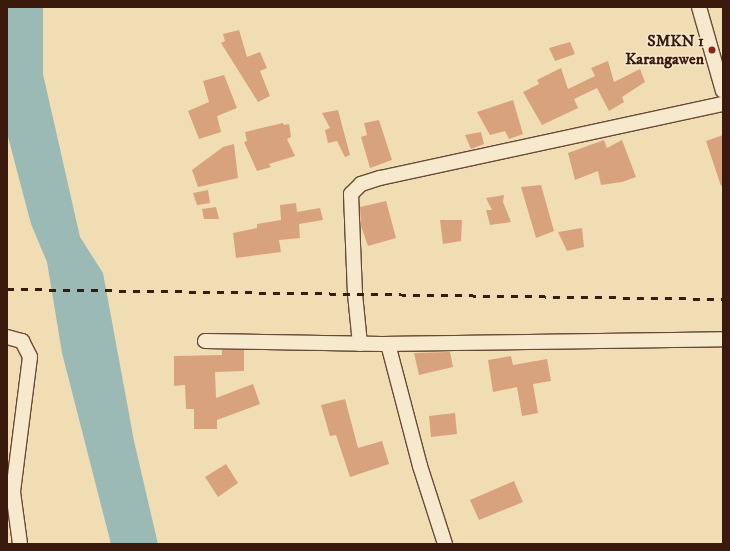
<!DOCTYPE html>
<style>
body{margin:0}
#map{position:relative;width:730px;height:551px;overflow:hidden;background:#f1ddb4;font-family:"IM FELL DW Pica",serif}
div>[style]{position:absolute}
.water>*{inset:0;background:#9cbab5}
.building>*{inset:0;background:#d8a27d}
.roads{filter:drop-shadow(1px 0 #684b36) drop-shadow(-1px 0 #684b36) drop-shadow(0 1px #684b36) drop-shadow(0 -1px #684b36)}
.minor>*{height:14px;margin:-7px;padding:0 7px;transform-origin:7px;border-radius:7px;background:#f6e9ce}
.rail>*{height:3px;margin-top:-1.5px;transform-origin:0;background:repeating-linear-gradient(90deg,#3a1a0c 0 7px,transparent 0 14px)}
.dots>*{width:11px;height:11px;translate:-50% -50%;box-sizing:border-box;border:2px solid #f6e9ce;border-radius:50%}
span{translate:-50% -50%;white-space:nowrap;text-align:center;line-height:1.15;-webkit-text-stroke:3px #f6e9ce;paint-order:stroke}
.poi-label{font-size:16px;color:#3a1a0c;font-weight:700}
.right{translate:-100% -50%;text-align:right}
.frame{position:absolute;inset:0;border:8px solid #3a1a0c;pointer-events:none}
</style>
<div id="map">
<div class="water">
<div style="clip-path:polygon(7px 7px,43px 7px,43px 74px,80px 237px,103px 273px,134px 441px,158px 544px,111px 544px,62px 353px,47px 262px,31px 224px,7px 133px)"></div>
</div>
<div class="building">
<div style="clip-path:polygon(239px 30px,247px 57px,260px 52px,267px 68px,260px 71px,270px 96px,258px 102px,221px 43px,225px 41px,223px 34px)"></div>
<div style="clip-path:polygon(570px 42px,575px 54px,555px 61px,549px 48px)"></div>
<div style="clip-path:polygon(608px 61px,614px 82px,640px 69px,645px 82px,622px 97px,624px 102px,609px 111px,597px 88px,574px 99px,578px 108px,542px 125px,523px 92px,539px 84px,537px 80px,561px 68px,568px 89px,595px 76px,591px 68px)"></div>
<div style="clip-path:polygon(224px 75px,237px 108px,217px 116px,221px 132px,199px 139px,188px 111px,209px 102px,203px 81px)"></div>
<div style="clip-path:polygon(513px 100px,523px 134px,509px 139px,505px 131px,490px 135px,477px 112px)"></div>
<div style="clip-path:polygon(338px 110px,350px 155px,345px 157px,337px 141px,328px 143px,325px 130px,330px 128px,322px 113px)"></div>
<div style="clip-path:polygon(379px 120px,392px 160px,370px 168px,361px 137px,367px 135px,364px 123px)"></div>
<div style="clip-path:polygon(283px 123px,284px 125px,289px 124px,291px 137px,287px 139px,295px 156px,269px 164px,271px 167px,257px 171px,244px 142px,247px 141px,245px 132px)"></div>
<div style="clip-path:polygon(481px 132px,484px 144px,471px 149px,465px 135px)"></div>
<div style="clip-path:polygon(723px 135px,723px 185px,721px 186px,706px 141px)"></div>
<div style="clip-path:polygon(604px 140px,607px 148px,622px 140px,636px 177px,622px 182px,601px 185px,598px 171px,575px 180px,568px 153px)"></div>
<div style="clip-path:polygon(234px 144px,238px 178px,198px 187px,192px 170px,223px 147px)"></div>
<div style="clip-path:polygon(541px 185px,554px 231px,536px 238px,521px 187px)"></div>
<div style="clip-path:polygon(208px 190px,210px 203px,197px 205px,193px 193px)"></div>
<div style="clip-path:polygon(504px 195px,503px 202px,511px 222px,490px 225px,486px 210px,492px 210px,486px 198px)"></div>
<div style="clip-path:polygon(386px 201px,396px 238px,368px 246px,361px 226px,360px 207px)"></div>
<div style="clip-path:polygon(296px 203px,297px 212px,320px 208px,323px 220px,299px 224px,300px 238px,279px 240px,281px 252px,236px 258px,233px 233px,257px 228px,257px 224px,281px 220px,280px 205px)"></div>
<div style="clip-path:polygon(216px 207px,219px 219px,204px 219px,202px 209px)"></div>
<div style="clip-path:polygon(440px 220px,462px 220px,461px 241px,443px 244px)"></div>
<div style="clip-path:polygon(582px 228px,584px 247px,567px 251px,558px 232px)"></div>
<div style="clip-path:polygon(222px 350px,244px 350px,244px 371px,215px 372px,216px 398px,253px 384px,260px 404px,217px 420px,217px 429px,194px 429px,194px 409px,186px 409px,185px 385px,174px 386px,174px 356px,222px 355px)"></div>
<div style="clip-path:polygon(450px 352px,453px 367px,419px 375px,414px 353px)"></div>
<div style="clip-path:polygon(511px 356px,513px 365px,547px 359px,551px 381px,533px 384px,538px 413px,522px 416px,517px 387px,493px 392px,488px 360px)"></div>
<div style="clip-path:polygon(345px 399px,358px 448px,382px 441px,389px 464px,350px 477px,336px 435px,330px 436px,321px 405px)"></div>
<div style="clip-path:polygon(455px 413px,457px 434px,431px 437px,429px 416px)"></div>
<div style="clip-path:polygon(226px 464px,238px 483px,218px 497px,205px 477px)"></div>
<div style="clip-path:polygon(514px 481px,523px 502px,479px 520px,470px 500px)"></div>
</div>
<div class="roads">
<div class="minor">
<div style="left:699px;top:7px;width:87px;rotate:74.1deg"></div>
<div style="left:7px;top:337px;width:16px;rotate:15deg"></div>
<div style="left:22px;top:341px;width:18px;rotate:63deg"></div>
<div style="left:30px;top:357px;width:136px;rotate:97.2deg"></div>
<div style="left:13px;top:492px;width:52px;rotate:82.3deg"></div>
<div style="left:205px;top:341px;width:177px;rotate:1deg"></div>
<div style="left:382px;top:344px;width:341px;rotate:-0.8deg"></div>
<div style="left:360px;top:344px;width:50px;rotate:-95.7deg"></div>
<div style="left:355px;top:294px;width:100px;rotate:-92.3deg"></div>
<div style="left:351px;top:194px;width:14px;rotate:-45deg"></div>
<div style="left:361px;top:184px;width:20px;rotate:-18deg"></div>
<div style="left:380px;top:178px;width:351px;rotate:-12.2deg"></div>
<div style="left:388px;top:344px;width:126px;rotate:75.3deg"></div>
<div style="left:420px;top:466px;width:82px;rotate:72.2deg"></div>
</div>
</div>
<div class="rail">
<div style="left:7px;top:289px;width:716px;rotate:0.8deg"></div>
</div>
<div class="dots">
<div style="left:712px;top:50px;background:#8f2418"></div>
</div>
<div class="poi-label">
<span class="right" style="left:704px;top:50px">SMKN 1<br>Karangawen</span>
</div>
<div class="frame"></div>
</div>
